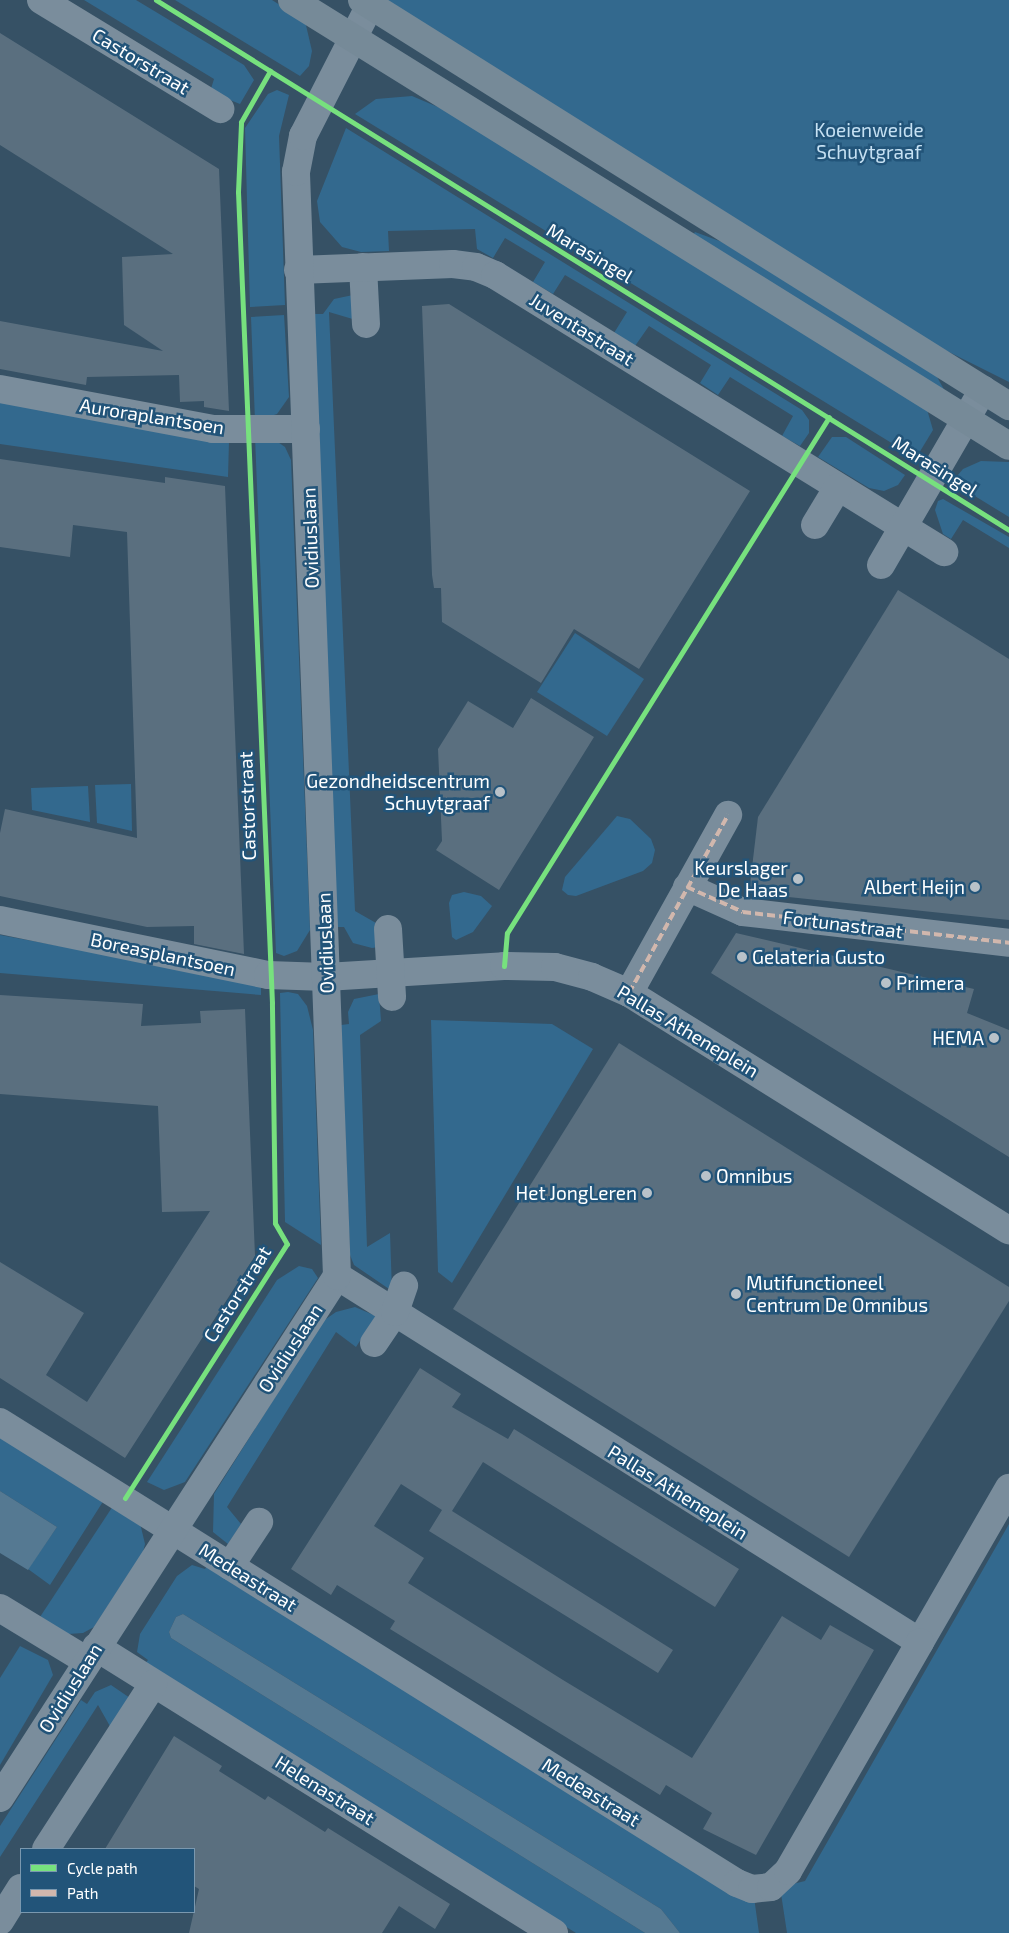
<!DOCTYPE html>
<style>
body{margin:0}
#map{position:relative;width:1009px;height:1933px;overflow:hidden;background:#365165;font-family:"Exo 2",sans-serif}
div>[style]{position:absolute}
.green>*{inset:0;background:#33698e}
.water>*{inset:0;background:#557992}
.building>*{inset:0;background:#5a6f7f}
.street>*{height:28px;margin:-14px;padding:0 14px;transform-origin:14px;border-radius:14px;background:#7a8d9c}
.secondary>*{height:28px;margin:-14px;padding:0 14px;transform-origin:14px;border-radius:14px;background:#768a98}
.quiet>*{height:4px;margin-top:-2px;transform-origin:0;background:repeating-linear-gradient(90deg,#d1b7ad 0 8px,transparent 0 12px)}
.cycleway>*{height:5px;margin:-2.5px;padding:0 2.5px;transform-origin:2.5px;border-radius:2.5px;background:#77e17e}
.dots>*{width:14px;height:14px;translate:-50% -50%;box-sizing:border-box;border:2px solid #225479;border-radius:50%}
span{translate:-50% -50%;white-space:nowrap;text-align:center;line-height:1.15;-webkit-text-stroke:5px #225479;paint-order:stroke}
.street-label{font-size:19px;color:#fff}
.park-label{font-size:19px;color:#c6e1f3}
.poi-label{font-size:19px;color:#fff}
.right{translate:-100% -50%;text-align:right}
.left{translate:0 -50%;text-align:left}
.legend{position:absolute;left:20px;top:1848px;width:175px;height:65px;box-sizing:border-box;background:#225479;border:1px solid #7a98af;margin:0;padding:6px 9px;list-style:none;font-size:15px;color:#fff}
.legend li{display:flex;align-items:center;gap:10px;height:25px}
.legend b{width:25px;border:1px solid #7a98af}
</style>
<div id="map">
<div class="green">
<div style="clip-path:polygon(84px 0,136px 0,244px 65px,254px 80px,240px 104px,210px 92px,214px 79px)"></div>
<div style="clip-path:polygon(175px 0,272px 0,305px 21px,312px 51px,309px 66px,300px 76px)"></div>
<div style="clip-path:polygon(376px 0,1009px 0,1009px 382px,925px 340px)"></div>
<div style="clip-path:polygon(277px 90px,289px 95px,279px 136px,285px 305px,250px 307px,245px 128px,268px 94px)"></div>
<div style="clip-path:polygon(412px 96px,459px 116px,926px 406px,933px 430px,916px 458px,355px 114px,376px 99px)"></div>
<div style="clip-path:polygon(346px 128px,802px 410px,809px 420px,809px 433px,800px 446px,782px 436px,793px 416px,730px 377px,718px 395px,700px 383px,711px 365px,649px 326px,635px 346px,614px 333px,627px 312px,565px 275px,553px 294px,533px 282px,545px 262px,505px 238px,493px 258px,477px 249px,475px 229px,388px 231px,389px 251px,361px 252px,342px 247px,320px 222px,317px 201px)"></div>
<div style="clip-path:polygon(695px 232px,744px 250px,930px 364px,947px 395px,692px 237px)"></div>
<div style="clip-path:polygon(353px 295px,356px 320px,329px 312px,355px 911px,376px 923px,378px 947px,372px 948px,353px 943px,344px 927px,337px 927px,313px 314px,323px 314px,334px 299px)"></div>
<div style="clip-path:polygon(284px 315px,289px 397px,277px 414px,255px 421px,251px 317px)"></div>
<div style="clip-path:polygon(0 399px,229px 441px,228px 477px,0 444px)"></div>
<div style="clip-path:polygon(255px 437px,272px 438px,285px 447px,291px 460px,310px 930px,297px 951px,284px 956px,276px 953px)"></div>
<div style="clip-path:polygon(832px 437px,846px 437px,905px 475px,898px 485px,884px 491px,869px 488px,818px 457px)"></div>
<div style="clip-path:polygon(981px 461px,1009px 462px,1009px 517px,952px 482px,963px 469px)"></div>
<div style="clip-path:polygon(943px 499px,1009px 537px,1009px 548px,963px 520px,951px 539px,943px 534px,935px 510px,938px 501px)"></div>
<div style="clip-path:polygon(575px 633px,644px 679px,607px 736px,537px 692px)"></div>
<div style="clip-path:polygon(131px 784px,132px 831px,97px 823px,95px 785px)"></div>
<div style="clip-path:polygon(88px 786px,90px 822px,32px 810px,31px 788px)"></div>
<div style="clip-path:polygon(617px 816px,630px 819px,651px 839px,655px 850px,652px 863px,643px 871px,576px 896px,568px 895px,562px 890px,565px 877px)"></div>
<div style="clip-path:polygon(464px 892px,481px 896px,492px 906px,473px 932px,456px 940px,452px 937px,449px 903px,452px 895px)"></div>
<div style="clip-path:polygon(0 935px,261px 983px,261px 995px,0 973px)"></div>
<div style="clip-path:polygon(288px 992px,298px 994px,307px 1006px,313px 1030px,321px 1245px,285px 1222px,280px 993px)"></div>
<div style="clip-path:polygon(379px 994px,381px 1021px,360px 1035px,367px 1247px,390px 1233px,392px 1291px,354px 1265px,350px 1255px,341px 1025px,349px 1024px,348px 1012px,354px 999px)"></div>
<div style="clip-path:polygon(431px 1020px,552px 1024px,593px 1049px,452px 1283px,438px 1272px)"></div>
<div style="clip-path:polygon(299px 1266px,312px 1269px,318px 1278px,185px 1482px,164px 1490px,147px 1482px,277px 1280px)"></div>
<div style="clip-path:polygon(355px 1307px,376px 1316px,356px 1347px,336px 1332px,227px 1507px,241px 1524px,228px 1544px,213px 1532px,214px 1494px,323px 1321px,336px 1312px)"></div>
<div style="clip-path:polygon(0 1435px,104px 1500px,50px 1585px,28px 1569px,57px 1527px,0 1491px)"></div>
<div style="clip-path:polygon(113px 1506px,140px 1523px,145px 1544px,143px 1552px,94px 1627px,83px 1633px,68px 1634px,40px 1617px)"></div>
<div style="clip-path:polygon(1009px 1524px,1009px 1933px,787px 1933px,780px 1887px,805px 1881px)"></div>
<div style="clip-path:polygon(209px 1563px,754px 1897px,759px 1933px,680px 1933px,661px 1909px,183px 1614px,176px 1617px,169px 1632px,171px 1638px,645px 1933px,576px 1933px,143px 1666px,148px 1660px,137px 1652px,140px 1634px,177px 1576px,192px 1565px,205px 1569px)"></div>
<div style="clip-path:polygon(20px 1646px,48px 1660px,53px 1675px,0 1765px,0 1678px)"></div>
<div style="clip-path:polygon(111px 1685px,130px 1698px,111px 1728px,98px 1705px,0 1857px,0 1826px,81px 1700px,87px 1704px,95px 1692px)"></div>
</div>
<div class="water">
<div style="clip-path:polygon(0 1491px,57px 1527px,28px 1570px,0 1553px)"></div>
<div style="clip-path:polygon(183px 1614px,661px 1909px,680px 1933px,645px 1933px,171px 1638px,169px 1632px,176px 1617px)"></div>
</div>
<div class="building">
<div style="clip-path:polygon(0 33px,219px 169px,229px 411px,204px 407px,204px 401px,180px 402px,179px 375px,87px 377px,86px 385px,0 369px,0 321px,163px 351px,124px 325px,122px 257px,173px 254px,0 145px)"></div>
<div style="clip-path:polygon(449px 304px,750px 491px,639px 669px,574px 629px,541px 683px,442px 622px,441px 588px,434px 588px,432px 575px,422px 306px)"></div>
<div style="clip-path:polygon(0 459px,165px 483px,165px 477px,225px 486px,244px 954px,194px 944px,194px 926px,147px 927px,0 896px,0 833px,5px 809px,137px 838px,127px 532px,73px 525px,70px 557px,0 547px)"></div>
<div style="clip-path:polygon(898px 590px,1009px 659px,1009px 920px,749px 893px,758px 817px)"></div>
<div style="clip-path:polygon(531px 698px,594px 737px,499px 890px,436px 850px,442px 841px,438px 749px,468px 701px,513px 728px)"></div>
<div style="clip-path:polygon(736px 933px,974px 989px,967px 1013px,1009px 1030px,1009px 1157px,711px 973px)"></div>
<div style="clip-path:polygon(0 995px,143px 1004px,141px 1026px,201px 1023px,200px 1011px,245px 1009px,255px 1256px,125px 1458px,0 1378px,0 1262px,84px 1313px,46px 1375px,87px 1402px,210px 1211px,162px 1212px,158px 1106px,0 1094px)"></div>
<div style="clip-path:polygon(619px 1043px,1009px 1287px,1009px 1301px,849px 1557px,453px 1309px)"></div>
<div style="clip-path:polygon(420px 1368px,461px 1394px,452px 1407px,508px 1439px,514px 1429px,739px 1569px,715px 1607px,483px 1462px,452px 1511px,673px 1650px,658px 1673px,429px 1531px,442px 1510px,401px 1484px,374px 1526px,424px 1558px,408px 1583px,563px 1680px,692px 1758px,782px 1616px,821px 1640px,830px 1625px,874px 1650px,756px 1855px,703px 1829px,712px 1813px,666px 1785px,660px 1795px,390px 1629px,395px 1621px,337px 1585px,331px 1595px,291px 1569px)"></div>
<div style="clip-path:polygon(174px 1736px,222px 1766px,219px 1771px,265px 1800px,268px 1796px,325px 1832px,328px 1828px,450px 1904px,435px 1929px,399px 1906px,382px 1933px,189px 1933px,199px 1889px,194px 1886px,194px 1849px,105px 1849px)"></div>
</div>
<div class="street">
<div style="left:41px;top:0;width:210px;rotate:31.3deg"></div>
<div style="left:363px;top:267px;width:57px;rotate:87deg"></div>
<div style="left:298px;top:270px;width:155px;rotate:-2.2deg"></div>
<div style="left:453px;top:264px;width:23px;rotate:7deg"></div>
<div style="left:476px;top:267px;width:21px;rotate:23deg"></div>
<div style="left:495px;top:275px;width:528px;rotate:31.67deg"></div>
<div style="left:0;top:389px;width:217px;rotate:10.6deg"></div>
<div style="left:213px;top:429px;width:93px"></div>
<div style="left:815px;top:525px;width:44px;rotate:-58.8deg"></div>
<div style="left:881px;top:565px;width:203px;rotate:-59.8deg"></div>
<div style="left:687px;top:887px;width:61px;rotate:24.1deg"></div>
<div style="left:743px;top:912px;width:268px;rotate:6.6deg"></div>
<div style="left:0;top:920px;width:274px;rotate:11.6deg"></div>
<div style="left:268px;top:975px;width:58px;rotate:2deg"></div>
<div style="left:326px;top:977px;width:178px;rotate:-3.5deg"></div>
<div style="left:504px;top:966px;width:51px;rotate:1.1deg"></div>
<div style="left:555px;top:967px;width:38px;rotate:15deg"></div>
<div style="left:592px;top:977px;width:40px;rotate:23.4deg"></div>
<div style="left:629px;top:993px;width:448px;rotate:32deg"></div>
<div style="left:388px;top:929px;width:68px;rotate:86.6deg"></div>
<div style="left:629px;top:993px;width:204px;rotate:-60.9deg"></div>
<div style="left:337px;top:1276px;width:688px;rotate:32.12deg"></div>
<div style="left:920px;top:1642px;width:178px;rotate:-60deg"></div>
<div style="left:374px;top:1343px;width:37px;rotate:-56deg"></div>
<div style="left:395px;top:1312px;width:28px;rotate:-71deg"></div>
<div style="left:0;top:1422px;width:869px;rotate:32.03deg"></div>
<div style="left:737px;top:1883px;width:16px;rotate:22deg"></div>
<div style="left:752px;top:1889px;width:19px;rotate:-6deg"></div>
<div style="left:771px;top:1887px;width:23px;rotate:-43deg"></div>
<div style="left:788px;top:1871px;width:264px;rotate:-60deg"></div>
<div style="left:230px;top:1566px;width:53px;rotate:-56.6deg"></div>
<div style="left:0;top:1608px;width:102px;rotate:31.3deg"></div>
<div style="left:96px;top:1647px;width:540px;rotate:31.98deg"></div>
<div style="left:0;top:1798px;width:621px;rotate:-57.15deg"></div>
<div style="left:337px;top:1276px;width:1105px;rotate:-92.13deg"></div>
<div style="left:296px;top:172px;width:37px;rotate:-79deg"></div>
<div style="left:303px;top:136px;width:147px;rotate:-62.9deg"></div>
<div style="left:46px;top:1849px;width:197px;rotate:-57deg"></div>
<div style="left:0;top:1921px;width:39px;rotate:-58deg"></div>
</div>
<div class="secondary">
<div style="left:292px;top:0;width:844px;rotate:31.88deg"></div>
<div style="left:362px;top:0;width:764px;rotate:32.11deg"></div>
</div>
<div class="quiet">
<div style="left:687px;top:887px;width:61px;rotate:24.1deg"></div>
<div style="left:743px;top:912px;width:268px;rotate:6.6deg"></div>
<div style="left:629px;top:993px;width:204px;rotate:-60.9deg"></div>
</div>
<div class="cycleway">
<div style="left:156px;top:0;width:1004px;rotate:31.85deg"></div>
<div style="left:504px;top:966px;width:33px;rotate:-85deg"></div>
<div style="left:507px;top:933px;width:608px;rotate:-58.03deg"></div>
<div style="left:125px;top:1498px;width:301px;rotate:-57.5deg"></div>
<div style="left:287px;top:1244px;width:24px;rotate:-120deg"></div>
<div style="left:275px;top:1223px;width:220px;rotate:-90.8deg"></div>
<div style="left:272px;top:1003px;width:812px;rotate:-92.4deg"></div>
<div style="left:238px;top:192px;width:70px;rotate:-87.5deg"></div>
<div style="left:241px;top:122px;width:59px;rotate:-60.4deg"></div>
</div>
<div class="dots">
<div style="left:500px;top:792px;background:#b9c2c9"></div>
<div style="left:798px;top:879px;background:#b9c2c9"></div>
<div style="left:975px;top:887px;background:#b9c2c9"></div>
<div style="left:742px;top:957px;background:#b9c2c9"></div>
<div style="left:886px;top:983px;background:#b9c2c9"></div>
<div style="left:994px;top:1038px;background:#b9c2c9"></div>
<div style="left:706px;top:1176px;background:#b9c2c9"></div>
<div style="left:647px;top:1193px;background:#b9c2c9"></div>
<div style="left:736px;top:1294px;background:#b9c2c9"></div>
</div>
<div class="street-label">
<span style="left:141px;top:61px;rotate:31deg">Castorstraat</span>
<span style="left:590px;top:253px;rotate:31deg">Marasingel</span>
<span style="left:582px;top:329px;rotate:32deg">Juventastraat</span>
<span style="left:152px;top:416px;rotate:9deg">Auroraplantsoen</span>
<span style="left:935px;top:466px;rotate:32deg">Marasingel</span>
<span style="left:310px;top:538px;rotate:-92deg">Ovidiuslaan</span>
<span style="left:247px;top:806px;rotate:-92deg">Castorstraat</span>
<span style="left:843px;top:924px;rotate:7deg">Fortunastraat</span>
<span style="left:325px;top:943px;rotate:-92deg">Ovidiuslaan</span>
<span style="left:163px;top:954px;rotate:12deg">Boreasplantsoen</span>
<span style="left:688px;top:1031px;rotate:31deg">Pallas Atheneplein</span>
<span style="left:237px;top:1294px;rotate:-58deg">Castorstraat</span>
<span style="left:290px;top:1348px;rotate:-57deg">Ovidiuslaan</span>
<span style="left:678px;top:1492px;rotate:32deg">Pallas Atheneplein</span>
<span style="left:248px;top:1577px;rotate:32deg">Medeastraat</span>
<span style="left:70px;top:1688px;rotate:-58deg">Ovidiuslaan</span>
<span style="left:325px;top:1790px;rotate:32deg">Helenastraat</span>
<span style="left:591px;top:1792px;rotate:32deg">Medeastraat</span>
</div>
<div class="park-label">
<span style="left:869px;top:141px">Koeienweide<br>Schuytgraaf</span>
</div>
<div class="poi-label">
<span class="right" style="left:490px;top:792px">Gezondheidscentrum<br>Schuytgraaf</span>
<span class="right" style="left:788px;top:879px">Keurslager<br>De Haas</span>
<span class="right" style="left:965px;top:887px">Albert Heijn</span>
<span class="left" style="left:752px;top:957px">Gelateria Gusto</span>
<span class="left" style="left:896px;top:983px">Primera</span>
<span class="right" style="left:984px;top:1038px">HEMA</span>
<span class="left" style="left:716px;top:1176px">Omnibus</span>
<span class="right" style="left:637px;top:1193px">Het JongLeren</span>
<span class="left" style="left:746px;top:1294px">Mutifunctioneel<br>Centrum De Omnibus</span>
</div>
<ul class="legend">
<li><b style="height:6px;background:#77e17e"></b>Cycle path</li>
<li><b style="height:6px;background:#d1b7ad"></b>Path</li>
</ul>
</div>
